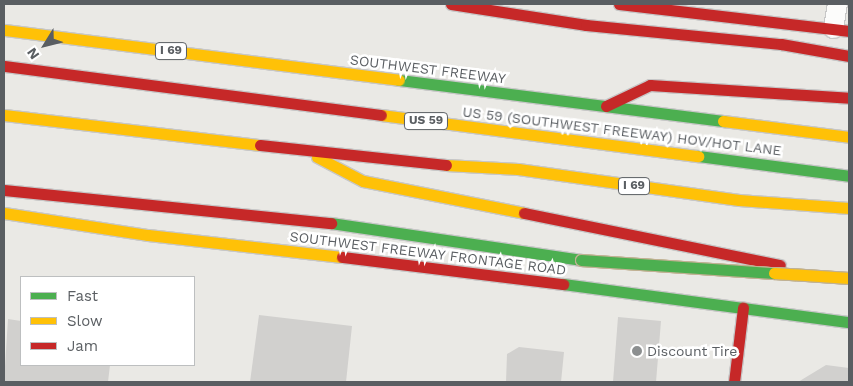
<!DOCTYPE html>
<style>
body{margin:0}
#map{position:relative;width:853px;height:386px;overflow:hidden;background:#eae9e5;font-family:"Work Sans",sans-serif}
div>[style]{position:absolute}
.building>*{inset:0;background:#d1d0ce}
.roads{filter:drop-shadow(1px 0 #c7c7c7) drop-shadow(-1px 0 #c7c7c7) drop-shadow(0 1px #c7c7c7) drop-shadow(0 -1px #c7c7c7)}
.street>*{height:19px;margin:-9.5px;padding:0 9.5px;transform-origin:9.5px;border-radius:9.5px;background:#fcfcfb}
.fast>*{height:11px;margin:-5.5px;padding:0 5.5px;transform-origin:5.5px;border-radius:5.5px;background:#4caf50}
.slow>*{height:11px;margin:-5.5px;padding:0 5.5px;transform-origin:5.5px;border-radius:5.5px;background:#ffc107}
.jam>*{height:11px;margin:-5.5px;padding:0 5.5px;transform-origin:5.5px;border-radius:5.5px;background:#c62828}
.bridges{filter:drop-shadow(1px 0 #c0b193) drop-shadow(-1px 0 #c0b193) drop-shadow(0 1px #c0b193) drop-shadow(0 -1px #c0b193)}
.fast-bridge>*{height:11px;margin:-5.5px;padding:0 5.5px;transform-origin:5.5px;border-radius:5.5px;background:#4caf50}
.slow-bridge>*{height:11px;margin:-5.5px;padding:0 5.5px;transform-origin:5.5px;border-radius:5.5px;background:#ffc107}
.dots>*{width:14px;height:14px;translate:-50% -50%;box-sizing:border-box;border:2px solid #fff;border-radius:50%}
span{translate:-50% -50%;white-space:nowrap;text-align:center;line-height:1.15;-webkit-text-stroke:5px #fff;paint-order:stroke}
.shield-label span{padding:1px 4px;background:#fff;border:1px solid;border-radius:4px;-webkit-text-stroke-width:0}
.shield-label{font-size:12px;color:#5a5e62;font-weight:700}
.street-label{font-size:14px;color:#5a5e62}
.poi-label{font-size:14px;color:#5a5e62}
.left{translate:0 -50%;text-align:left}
.frame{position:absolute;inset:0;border:5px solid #5a5e62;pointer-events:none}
.legend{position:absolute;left:20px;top:276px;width:175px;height:90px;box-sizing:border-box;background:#fff;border:1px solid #bdbfc0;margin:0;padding:6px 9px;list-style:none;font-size:15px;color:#5a5e62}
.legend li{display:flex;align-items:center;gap:10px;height:25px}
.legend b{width:25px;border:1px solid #bdbfc0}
.north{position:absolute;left:20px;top:20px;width:50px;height:50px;-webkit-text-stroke:4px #fff;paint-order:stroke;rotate:234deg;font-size:14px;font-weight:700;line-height:20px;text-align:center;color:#5a5e62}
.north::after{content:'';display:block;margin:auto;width:18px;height:22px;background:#5a5e62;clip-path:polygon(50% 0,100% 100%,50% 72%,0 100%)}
</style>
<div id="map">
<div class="building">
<div style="clip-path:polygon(259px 315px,352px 326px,346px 382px,250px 382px)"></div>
<div style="clip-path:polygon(618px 317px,661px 321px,656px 382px,613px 382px)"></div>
<div style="clip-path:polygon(8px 319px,21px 321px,21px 365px,110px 365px,108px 382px,4px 382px)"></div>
<div style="clip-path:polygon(519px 347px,564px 352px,561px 382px,506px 382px,507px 354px)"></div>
<div style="clip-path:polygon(826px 365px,849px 368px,849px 382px,798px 382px)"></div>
</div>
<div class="roads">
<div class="street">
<div style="left:833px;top:28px;width:24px;rotate:-81deg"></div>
</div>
<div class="fast">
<div style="left:399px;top:80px;width:327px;rotate:7.2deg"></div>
<div style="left:698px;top:156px;width:152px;rotate:7.5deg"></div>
<div style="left:331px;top:223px;width:253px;rotate:8.4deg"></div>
<div style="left:563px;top:284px;width:289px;rotate:7.6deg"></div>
</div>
<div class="slow">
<div style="left:4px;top:30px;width:398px;rotate:7.2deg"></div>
<div style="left:4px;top:115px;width:258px;rotate:6.7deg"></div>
<div style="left:381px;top:115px;width:320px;rotate:7.4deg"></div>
<div style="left:723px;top:121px;width:127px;rotate:7.2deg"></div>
<div style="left:317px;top:157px;width:52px;rotate:27.6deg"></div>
<div style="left:363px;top:181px;width:164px;rotate:11.2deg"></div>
<div style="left:446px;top:165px;width:72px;rotate:3.2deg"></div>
<div style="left:518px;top:169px;width:223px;rotate:8deg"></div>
<div style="left:739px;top:200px;width:110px;rotate:4.2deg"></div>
<div style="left:4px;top:213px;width:146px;rotate:8.7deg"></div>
<div style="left:148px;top:235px;width:195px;rotate:6.5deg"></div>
</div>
<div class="jam">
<div style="left:451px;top:4px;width:137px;rotate:8.8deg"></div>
<div style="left:586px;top:25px;width:196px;rotate:5.6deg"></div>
<div style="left:781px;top:44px;width:69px;rotate:10deg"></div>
<div style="left:619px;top:4px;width:232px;rotate:6.7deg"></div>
<div style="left:4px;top:66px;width:380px;rotate:7.4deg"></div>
<div style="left:606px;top:106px;width:49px;rotate:-25.5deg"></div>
<div style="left:650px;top:85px;width:199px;rotate:3.7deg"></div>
<div style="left:260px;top:145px;width:187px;rotate:6.1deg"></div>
<div style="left:4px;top:190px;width:329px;rotate:5.8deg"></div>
<div style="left:524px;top:213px;width:261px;rotate:11.5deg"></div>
<div style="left:342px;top:257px;width:223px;rotate:7deg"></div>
<div style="left:734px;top:382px;width:75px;rotate:-83.1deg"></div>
</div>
</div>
<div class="bridges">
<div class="fast-bridge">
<div style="left:581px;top:260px;width:193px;rotate:3.9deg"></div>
</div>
<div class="slow-bridge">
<div style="left:774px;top:273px;width:75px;rotate:3.8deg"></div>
</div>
</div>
<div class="dots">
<div style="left:637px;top:351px;background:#8c8f90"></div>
</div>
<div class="shield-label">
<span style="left:171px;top:51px">I 69</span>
<span style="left:426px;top:121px">US 59</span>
<span style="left:634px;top:186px">I 69</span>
</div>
<div class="street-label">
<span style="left:428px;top:69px;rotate:7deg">SOUTHWEST FREEWAY</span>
<span style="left:622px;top:131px;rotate:7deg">US 59 (SOUTHWEST FREEWAY) HOV/HOT LANE</span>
<span style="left:428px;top:253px;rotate:7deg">SOUTHWEST FREEWAY FRONTAGE ROAD</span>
</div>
<div class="poi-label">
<span class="left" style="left:647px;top:351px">Discount Tire</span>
</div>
<div class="frame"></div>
<ul class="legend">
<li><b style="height:6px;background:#4caf50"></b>Fast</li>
<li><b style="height:6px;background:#ffc107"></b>Slow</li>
<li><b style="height:6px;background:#c62828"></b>Jam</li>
</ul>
<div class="north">N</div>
</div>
